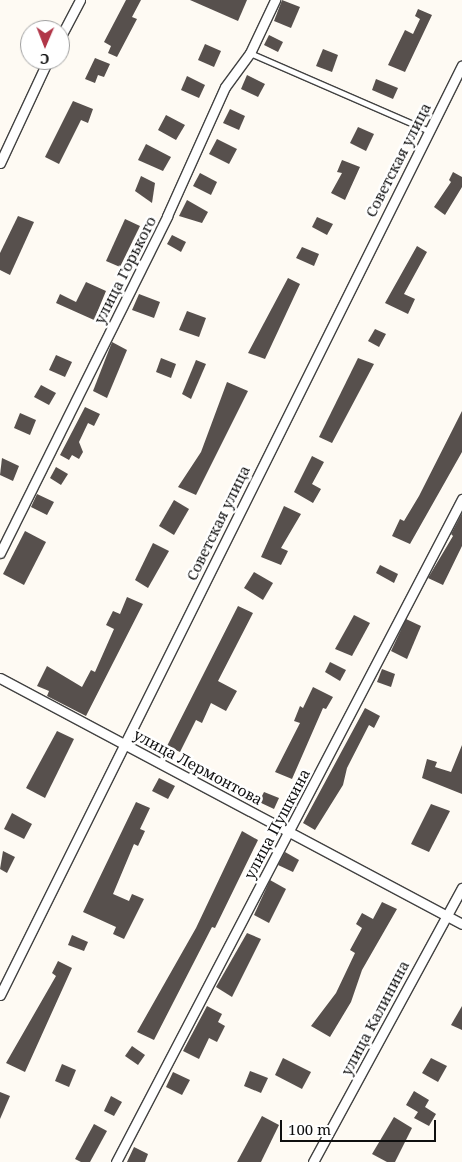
<!DOCTYPE html>
<meta charset="utf-8">
<style>
body{margin:0}
#map{position:relative;width:462px;height:1162px;overflow:hidden;background:#fefaf3;font-family:"Noto Serif",serif}
div>[style]{position:absolute}
.building>*{inset:0;background:#57504d}
.roads{filter:drop-shadow(1px 0 #424242) drop-shadow(-1px 0 #424242) drop-shadow(0 1px #424242) drop-shadow(0 -1px #424242)}
.service>*{height:4.5px;margin:-2.25px;padding:0 2.25px;transform-origin:2.25px;border-radius:2.25px;background:#fff}
.minor>*{height:9px;margin:-4.5px;padding:0 4.5px;transform-origin:4.5px;border-radius:4.5px;background:#fff}
span{translate:-50% -50%;white-space:nowrap;text-align:center;line-height:1.15;-webkit-text-stroke:5px #fff;paint-order:stroke}
.street-label{font-size:15px;color:#0f0f0f}
.north{position:absolute;left:20px;top:20px;width:50px;height:50px;box-sizing:border-box;background:#fff;border:1px solid #9f9f9f;border-radius:50%;rotate:181deg;font-size:14px;font-weight:700;line-height:20px;text-align:center;color:#0f0f0f}
.north::after{content:'';display:block;margin:auto;width:18px;height:22px;background:#b13648;clip-path:polygon(50% 0,100% 100%,50% 72%,0 100%)}
.scale{position:absolute;left:280px;top:1120px;width:156px;height:22px;box-sizing:border-box;border:2px solid #0f0f0f;border-top:0;padding-left:6px;font-size:15px;line-height:18px;white-space:nowrap;color:#0f0f0f;-webkit-text-stroke:4px #fff;paint-order:stroke}
</style>
<div id="map">
<div class="building">
<div style="clip-path:polygon(126px 0,141px 0,132px 17px,137px 19px,117px 57px,108px 53px,111px 46px,104px 42px)"></div>
<div style="clip-path:polygon(190px 0,247px 0,238px 21px)"></div>
<div style="clip-path:polygon(282px 0,300px 7px,291px 28px,274px 21px)"></div>
<div style="clip-path:polygon(418px 9px,432px 15px,405px 72px,388px 65px,405px 30px,413px 34px,420px 19px,415px 16px)"></div>
<div style="clip-path:polygon(269px 35px,283px 42px,278px 52px,264px 45px)"></div>
<div style="clip-path:polygon(205px 44px,221px 51px,214px 67px,198px 60px)"></div>
<div style="clip-path:polygon(323px 49px,338px 55px,332px 72px,316px 66px)"></div>
<div style="clip-path:polygon(95px 58px,110px 64px,104px 77px,98px 75px,95px 83px,85px 79px)"></div>
<div style="clip-path:polygon(247px 75px,265px 84px,258px 97px,241px 89px)"></div>
<div style="clip-path:polygon(187px 76px,205px 85px,199px 98px,181px 90px)"></div>
<div style="clip-path:polygon(376px 79px,398px 88px,393px 99px,372px 90px)"></div>
<div style="clip-path:polygon(73px 101px,93px 109px,88px 123px,81px 120px,59px 164px,45px 157px)"></div>
<div style="clip-path:polygon(230px 109px,245px 116px,239px 130px,223px 123px)"></div>
<div style="clip-path:polygon(166px 115px,185px 125px,176px 140px,158px 130px)"></div>
<div style="clip-path:polygon(358px 127px,374px 134px,366px 151px,350px 143px)"></div>
<div style="clip-path:polygon(217px 139px,237px 149px,229px 164px,209px 154px)"></div>
<div style="clip-path:polygon(146px 144px,171px 157px,163px 171px,138px 160px)"></div>
<div style="clip-path:polygon(342px 160px,360px 167px,345px 200px,331px 193px,342px 173px,337px 172px)"></div>
<div style="clip-path:polygon(453px 172px,462px 177px,462px 187px,445px 215px,434px 207px,451px 182px,449px 180px)"></div>
<div style="clip-path:polygon(200px 173px,217px 182px,211px 195px,193px 186px)"></div>
<div style="clip-path:polygon(141px 176px,155px 183px,152px 203px,135px 191px)"></div>
<div style="clip-path:polygon(187px 200px,208px 212px,202px 223px,179px 216px)"></div>
<div style="clip-path:polygon(18px 216px,34px 222px,10px 275px,0 270px,0 253px)"></div>
<div style="clip-path:polygon(317px 217px,333px 224px,327px 235px,312px 227px)"></div>
<div style="clip-path:polygon(125px 219px,140px 226px,120px 267px,106px 261px)"></div>
<div style="clip-path:polygon(172px 235px,186px 242px,181px 252px,167px 244px)"></div>
<div style="clip-path:polygon(417px 246px,427px 252px,404px 294px,415px 299px,408px 314px,385px 303px)"></div>
<div style="clip-path:polygon(302px 247px,319px 254px,314px 266px,296px 258px)"></div>
<div style="clip-path:polygon(288px 278px,300px 284px,265px 359px,248px 353px)"></div>
<div style="clip-path:polygon(86px 282px,106px 291px,94px 320px,56px 303px,60px 294px,76px 302px)"></div>
<div style="clip-path:polygon(139px 294px,160px 302px,154px 318px,132px 310px)"></div>
<div style="clip-path:polygon(187px 311px,206px 318px,199px 337px,179px 330px)"></div>
<div style="clip-path:polygon(375px 329px,386px 334px,379px 347px,368px 341px)"></div>
<div style="clip-path:polygon(112px 342px,127px 350px,107px 398px,93px 391px)"></div>
<div style="clip-path:polygon(56px 355px,72px 362px,65px 377px,49px 370px)"></div>
<div style="clip-path:polygon(161px 358px,176px 364px,171px 378px,156px 372px)"></div>
<div style="clip-path:polygon(358px 358px,374px 364px,332px 443px,319px 437px)"></div>
<div style="clip-path:polygon(196px 360px,206px 364px,191px 399px,182px 394px)"></div>
<div style="clip-path:polygon(227px 382px,248px 391px,196px 495px,178px 487px,201px 452px)"></div>
<div style="clip-path:polygon(41px 385px,56px 393px,49px 405px,34px 397px)"></div>
<div style="clip-path:polygon(85px 407px,100px 414px,94px 426px,88px 423px,79px 442px,83px 452px,79px 459px,72px 455px,69px 460px,60px 455px)"></div>
<div style="clip-path:polygon(462px 411px,462px 452px,410px 544px,392px 536px,400px 519px,404px 521px,419px 496px)"></div>
<div style="clip-path:polygon(20px 413px,36px 420px,30px 435px,14px 428px)"></div>
<div style="clip-path:polygon(312px 456px,324px 462px,312px 484px,321px 489px,313px 503px,294px 492px)"></div>
<div style="clip-path:polygon(2px 458px,19px 466px,13px 481px,0 475px)"></div>
<div style="clip-path:polygon(56px 467px,68px 474px,61px 485px,50px 478px)"></div>
<div style="clip-path:polygon(37px 494px,54px 502px,47px 515px,31px 507px)"></div>
<div style="clip-path:polygon(174px 500px,189px 509px,174px 535px,159px 526px)"></div>
<div style="clip-path:polygon(284px 506px,301px 514px,281px 548px,288px 551px,281px 565px,261px 557px)"></div>
<div style="clip-path:polygon(462px 513px,462px 546px,443px 585px,428px 578px,453px 536px,451px 534px)"></div>
<div style="clip-path:polygon(25px 531px,46px 542px,24px 585px,3px 574px)"></div>
<div style="clip-path:polygon(153px 543px,169px 551px,148px 588px,135px 580px)"></div>
<div style="clip-path:polygon(380px 565px,398px 574px,394px 583px,376px 573px)"></div>
<div style="clip-path:polygon(254px 572px,273px 583px,263px 600px,244px 588px)"></div>
<div style="clip-path:polygon(127px 597px,143px 604px,86px 716px,47px 696px,49px 691px,37px 686px,47px 666px,82px 687px,91px 670px,95px 672px,114px 629px,106px 625px,113px 611px,120px 614px)"></div>
<div style="clip-path:polygon(238px 606px,253px 613px,218px 681px,237px 691px,226px 711px,211px 703px,202px 723px,196px 720px,180px 752px,167px 746px)"></div>
<div style="clip-path:polygon(354px 615px,370px 623px,352px 656px,335px 649px)"></div>
<div style="clip-path:polygon(406px 619px,421px 626px,407px 659px,391px 651px)"></div>
<div style="clip-path:polygon(330px 662px,346px 670px,340px 681px,325px 672px)"></div>
<div style="clip-path:polygon(382px 669px,395px 674px,391px 687px,377px 682px)"></div>
<div style="clip-path:polygon(313px 687px,333px 697px,326px 709px,323px 708px,292px 779px,275px 772px,300px 723px,294px 721px,300px 706px,303px 708px)"></div>
<div style="clip-path:polygon(365px 708px,380px 716px,374px 728px,369px 725px,347px 768px,343px 785px,315px 830px,303px 823px)"></div>
<div style="clip-path:polygon(57px 731px,74px 739px,45px 798px,26px 788px)"></div>
<div style="clip-path:polygon(462px 745px,462px 794px,422px 778px,427px 759px,437px 762px,435px 767px,451px 772px)"></div>
<div style="clip-path:polygon(159px 778px,175px 786px,168px 799px,152px 791px)"></div>
<div style="clip-path:polygon(264px 792px,279px 798px,274px 809px,259px 802px)"></div>
<div style="clip-path:polygon(136px 802px,150px 808px,140px 829px,145px 831px,138px 846px,134px 844px,113px 894px,129px 901px,132px 894px,144px 899px,124px 939px,113px 934px,116px 927px,83px 912px)"></div>
<div style="clip-path:polygon(431px 804px,450px 811px,429px 852px,411px 844px)"></div>
<div style="clip-path:polygon(12px 813px,32px 824px,24px 839px,4px 829px)"></div>
<div style="clip-path:polygon(242px 831px,258px 840px,215px 928px,212px 927px,154px 1040px,137px 1032px,196px 928px)"></div>
<div style="clip-path:polygon(3px 851px,15px 857px,7px 873px,0 869px)"></div>
<div style="clip-path:polygon(285px 852px,299px 860px,293px 872px,278px 865px)"></div>
<div style="clip-path:polygon(270px 880px,286px 889px,269px 923px,254px 915px)"></div>
<div style="clip-path:polygon(382px 902px,397px 909px,362px 970px,351px 1002px,330px 1037px,311px 1026px,336px 993px,355px 953px,350px 950px,362px 928px,356px 924px,362px 913px,373px 919px)"></div>
<div style="clip-path:polygon(247px 933px,261px 939px,232px 997px,216px 987px)"></div>
<div style="clip-path:polygon(72px 935px,88px 942px,84px 951px,68px 945px)"></div>
<div style="clip-path:polygon(58px 961px,72px 968px,25px 1072px,6px 1063px,56px 976px,52px 973px)"></div>
<div style="clip-path:polygon(207px 1006px,222px 1014px,218px 1022px,225px 1026px,217px 1042px,209px 1038px,199px 1059px,183px 1051px)"></div>
<div style="clip-path:polygon(462px 1006px,462px 1030px,451px 1025px)"></div>
<div style="clip-path:polygon(132px 1046px,145px 1055px,138px 1065px,125px 1056px)"></div>
<div style="clip-path:polygon(283px 1058px,311px 1072px,302px 1089px,275px 1075px)"></div>
<div style="clip-path:polygon(431px 1058px,447px 1066px,438px 1082px,422px 1073px)"></div>
<div style="clip-path:polygon(62px 1064px,76px 1070px,69px 1087px,55px 1081px)"></div>
<div style="clip-path:polygon(250px 1071px,268px 1078px,261px 1093px,244px 1086px)"></div>
<div style="clip-path:polygon(173px 1072px,190px 1080px,182px 1095px,166px 1087px)"></div>
<div style="clip-path:polygon(414px 1091px,429px 1100px,425px 1107px,436px 1114px,429px 1126px,414px 1118px,418px 1112px,406px 1105px)"></div>
<div style="clip-path:polygon(0 1092px,10px 1096px,0 1119px)"></div>
<div style="clip-path:polygon(111px 1096px,122px 1102px,114px 1116px,104px 1111px)"></div>
<div style="clip-path:polygon(262px 1116px,279px 1125px,261px 1162px,237px 1162px)"></div>
<div style="clip-path:polygon(394px 1117px,412px 1128px,395px 1162px,387px 1162px,372px 1154px)"></div>
<div style="clip-path:polygon(94px 1124px,107px 1131px,90px 1162px,81px 1162px,75px 1159px)"></div>
<div style="clip-path:polygon(134px 1147px,148px 1154px,145px 1162px,127px 1162px)"></div>
</div>
<div class="roads">
<div class="service">
<div style="left:250px;top:53px;width:193px;rotate:23.5deg"></div>
</div>
<div class="minor">
<div style="left:60px;top:38px;width:43px;rotate:-62.2deg"></div>
<div style="left:0;top:163px;width:114px;rotate:-65deg"></div>
<div style="left:0;top:553px;width:376px;rotate:-63.6deg"></div>
<div style="left:167px;top:216px;width:141px;rotate:-65.8deg"></div>
<div style="left:225px;top:87px;width:42px;rotate:-53.7deg"></div>
<div style="left:250px;top:53px;width:59px;rotate:-64.7deg"></div>
<div style="left:0;top:678px;width:523px;rotate:28.03deg"></div>
<div style="left:0;top:995px;width:1038px;rotate:-63.58deg"></div>
<div style="left:116px;top:1162px;width:748px;rotate:-62.44deg"></div>
<div style="left:313px;top:1162px;width:312px;rotate:-61.5deg"></div>
</div>
</div>
<div class="street-label">
<span style="left:398px;top:160px;rotate:-63deg">Советская улица</span>
<span style="left:125px;top:270px;rotate:-63deg">улица Горького</span>
<span style="left:218px;top:523px;rotate:-64deg">Советская улица</span>
<span style="left:198px;top:767px;rotate:28deg">улица Лермонтова</span>
<span style="left:277px;top:824px;rotate:-62deg">улица Пушкина</span>
<span style="left:375px;top:1018px;rotate:-62deg">улица Калинина</span>
</div>
<div class="north">С</div>
<div class="scale">100 m</div>
</div>
